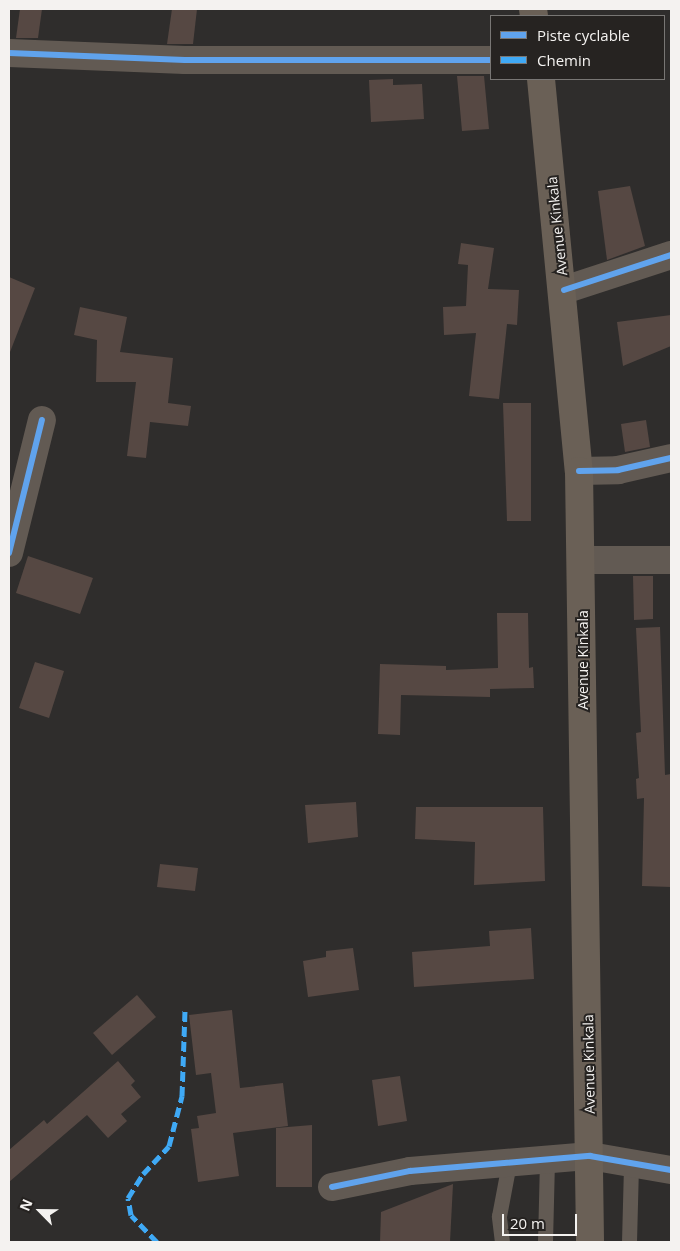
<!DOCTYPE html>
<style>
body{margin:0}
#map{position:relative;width:680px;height:1251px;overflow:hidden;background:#2f2d2c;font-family:"Open Sans",sans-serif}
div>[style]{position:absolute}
.building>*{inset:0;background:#564843}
.service>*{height:15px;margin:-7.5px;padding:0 7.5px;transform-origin:7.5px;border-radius:7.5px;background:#625a53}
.minor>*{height:28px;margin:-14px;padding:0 14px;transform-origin:14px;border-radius:14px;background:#625a53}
.primary>*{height:28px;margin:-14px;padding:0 14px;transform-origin:14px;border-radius:14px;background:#6a6056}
.quiet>*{height:5px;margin-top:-2.5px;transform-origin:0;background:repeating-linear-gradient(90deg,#3fa9f5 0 10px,transparent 0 15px)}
.cycleway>*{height:6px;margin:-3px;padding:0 3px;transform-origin:3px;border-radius:3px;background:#60a3ed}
span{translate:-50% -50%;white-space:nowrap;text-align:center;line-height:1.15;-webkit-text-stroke:4px #262321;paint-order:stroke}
.street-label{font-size:14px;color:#f4f2f0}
.frame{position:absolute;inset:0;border:10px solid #f4f2f0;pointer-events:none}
.legend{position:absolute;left:490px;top:15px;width:175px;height:65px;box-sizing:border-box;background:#262321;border:1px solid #787674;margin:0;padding:6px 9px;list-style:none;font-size:15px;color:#f4f2f0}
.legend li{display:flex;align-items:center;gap:10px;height:25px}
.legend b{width:25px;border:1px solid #787674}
.north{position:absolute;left:15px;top:1186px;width:50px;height:50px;-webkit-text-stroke:4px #262321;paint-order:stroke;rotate:293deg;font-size:14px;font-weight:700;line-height:20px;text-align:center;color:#f4f2f0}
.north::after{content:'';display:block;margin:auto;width:18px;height:22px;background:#f4f2f0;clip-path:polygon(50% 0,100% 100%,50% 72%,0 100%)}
.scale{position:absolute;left:502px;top:1214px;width:75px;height:22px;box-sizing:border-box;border:2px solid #f4f2f0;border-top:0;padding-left:6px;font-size:15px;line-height:18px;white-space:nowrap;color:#f4f2f0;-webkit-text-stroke:4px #262321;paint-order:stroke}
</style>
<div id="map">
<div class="building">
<div style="clip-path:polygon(20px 9px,42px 9px,38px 38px,16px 38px)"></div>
<div style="clip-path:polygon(172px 9px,197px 9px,193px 44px,167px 44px)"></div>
<div style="clip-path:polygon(457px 76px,484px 76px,489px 129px,462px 131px)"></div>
<div style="clip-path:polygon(393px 79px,393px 85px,422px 84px,424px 119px,371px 122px,369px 80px)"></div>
<div style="clip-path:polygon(630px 186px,645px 246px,607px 260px,598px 191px)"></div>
<div style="clip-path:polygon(461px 243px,494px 248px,488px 289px,519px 290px,517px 325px,507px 324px,499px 399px,469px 396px,476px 333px,444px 335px,443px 307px,466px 306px,468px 265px,458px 264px)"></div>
<div style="clip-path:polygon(9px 277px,35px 288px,10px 352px,9px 352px)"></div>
<div style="clip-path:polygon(80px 307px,127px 317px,120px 352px,173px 358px,168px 403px,191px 406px,188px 426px,150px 422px,146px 458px,127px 456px,136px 382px,96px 382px,97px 340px,74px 335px)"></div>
<div style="clip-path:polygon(671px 315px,671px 346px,623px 366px,617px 322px)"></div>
<div style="clip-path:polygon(503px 403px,531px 403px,531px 521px,507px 521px)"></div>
<div style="clip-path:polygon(646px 420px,650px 447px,625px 452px,621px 424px)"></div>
<div style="clip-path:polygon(28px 556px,93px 578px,80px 614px,16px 593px)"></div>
<div style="clip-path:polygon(633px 576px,653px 576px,653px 619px,634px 620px)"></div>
<div style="clip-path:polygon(497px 613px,528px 613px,529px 668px,533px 667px,534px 688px,490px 689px,490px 697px,401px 695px,400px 735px,378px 734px,380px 664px,446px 666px,446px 670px,498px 668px)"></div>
<div style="clip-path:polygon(660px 627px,665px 775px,671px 774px,671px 887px,642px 886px,644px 798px,637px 799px,636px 779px,639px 778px,636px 733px,641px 732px,636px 628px)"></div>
<div style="clip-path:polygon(35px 662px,64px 671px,49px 718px,19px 708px)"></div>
<div style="clip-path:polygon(356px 802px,358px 837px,308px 843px,305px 805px)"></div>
<div style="clip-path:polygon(416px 807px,543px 807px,545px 881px,474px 885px,475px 842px,415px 839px)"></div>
<div style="clip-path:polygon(160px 864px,198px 868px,195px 891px,157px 887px)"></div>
<div style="clip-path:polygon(531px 928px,534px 979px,414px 987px,412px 952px,490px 946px,489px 931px)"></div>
<div style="clip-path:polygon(353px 948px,359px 990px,308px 997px,303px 961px,326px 957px,326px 951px)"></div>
<div style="clip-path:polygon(137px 995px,156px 1017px,112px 1055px,93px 1033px)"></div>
<div style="clip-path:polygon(232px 1010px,240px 1088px,283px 1083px,288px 1126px,233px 1133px,239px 1176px,198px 1182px,191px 1129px,199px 1128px,197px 1116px,216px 1113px,211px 1073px,196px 1075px,189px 1015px)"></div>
<div style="clip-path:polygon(118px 1061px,135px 1081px,131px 1085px,141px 1097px,121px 1114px,127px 1121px,108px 1138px,87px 1115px,9px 1182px,9px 1150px,44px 1120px,47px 1124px)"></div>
<div style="clip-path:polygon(400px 1076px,407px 1121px,378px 1126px,372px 1080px)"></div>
<div style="clip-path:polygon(312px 1125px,312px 1187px,276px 1187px,276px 1128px)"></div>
<div style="clip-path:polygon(453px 1184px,450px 1242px,380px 1242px,381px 1212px)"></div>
</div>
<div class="service">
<div style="left:502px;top:1242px;width:26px;rotate:-97deg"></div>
<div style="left:499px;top:1216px;width:54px;rotate:-79.3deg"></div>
<div style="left:545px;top:1242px;width:83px;rotate:-88.6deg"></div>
<div style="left:629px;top:1242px;width:79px;rotate:-88.5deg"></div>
</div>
<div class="minor">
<div style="left:9px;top:53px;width:176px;rotate:2.3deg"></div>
<div style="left:185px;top:60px;width:306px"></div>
<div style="left:564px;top:290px;width:113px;rotate:-18.1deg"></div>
<div style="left:579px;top:471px;width:39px;rotate:-1deg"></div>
<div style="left:618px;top:470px;width:54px;rotate:-12.8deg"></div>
<div style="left:9px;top:553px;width:137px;rotate:-76.1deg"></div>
<div style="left:583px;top:560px;width:88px"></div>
<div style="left:332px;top:1187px;width:80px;rotate:-11.6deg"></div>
<div style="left:410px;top:1171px;width:181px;rotate:-4.8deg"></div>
<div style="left:590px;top:1156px;width:82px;rotate:9.8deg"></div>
</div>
<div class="primary">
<div style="left:533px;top:9px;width:7px;rotate:82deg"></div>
<div style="left:541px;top:79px;width:394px;rotate:84.5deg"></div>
<div style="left:579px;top:471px;width:771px;rotate:89.18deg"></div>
</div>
<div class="quiet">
<div style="left:157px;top:1242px;width:37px;rotate:-134deg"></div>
<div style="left:131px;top:1215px;width:17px;rotate:-100deg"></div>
<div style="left:128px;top:1198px;width:28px;rotate:-58deg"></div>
<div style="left:143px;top:1174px;width:38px;rotate:-47deg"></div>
<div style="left:169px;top:1146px;width:52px;rotate:-75.4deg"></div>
<div style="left:182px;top:1096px;width:86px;rotate:-88deg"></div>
</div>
<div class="cycleway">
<div style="left:9px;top:53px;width:176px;rotate:2.3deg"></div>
<div style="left:185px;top:60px;width:306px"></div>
<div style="left:564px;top:290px;width:113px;rotate:-18.1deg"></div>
<div style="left:579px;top:471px;width:39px;rotate:-1deg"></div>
<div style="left:618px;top:470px;width:54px;rotate:-12.8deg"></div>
<div style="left:9px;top:553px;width:137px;rotate:-76.1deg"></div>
<div style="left:332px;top:1187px;width:80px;rotate:-11.6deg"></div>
<div style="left:410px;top:1171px;width:181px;rotate:-4.8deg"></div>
<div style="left:590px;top:1156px;width:82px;rotate:9.8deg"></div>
</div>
<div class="street-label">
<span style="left:557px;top:226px;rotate:-96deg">Avenue Kinkala</span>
<span style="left:583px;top:660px;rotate:-90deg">Avenue Kinkala</span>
<span style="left:589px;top:1064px;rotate:-91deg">Avenue Kinkala</span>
</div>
<div class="frame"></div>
<ul class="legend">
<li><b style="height:6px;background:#60a3ed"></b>Piste cyclable</li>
<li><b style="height:6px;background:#3fa9f5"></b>Chemin</li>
</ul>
<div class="north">N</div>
<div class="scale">20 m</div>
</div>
